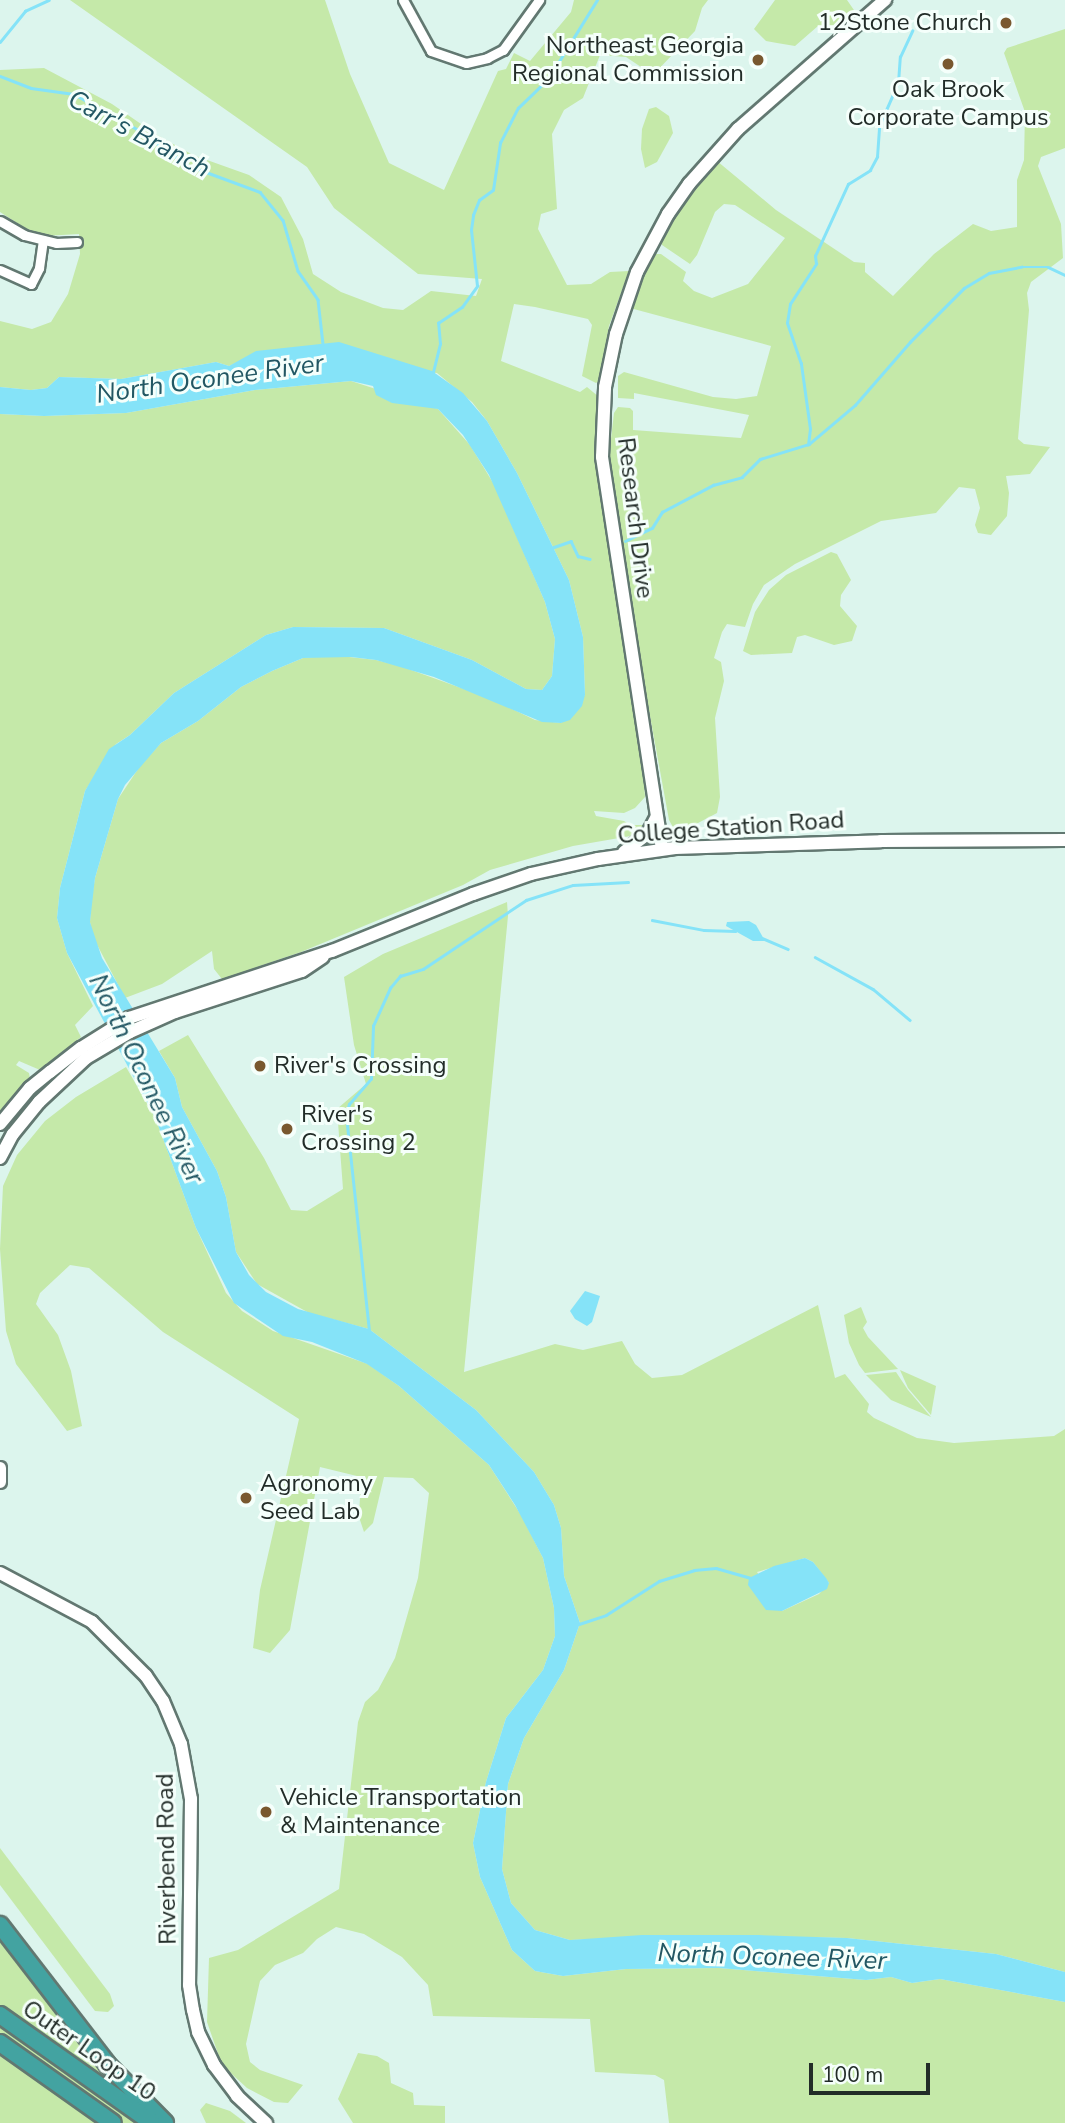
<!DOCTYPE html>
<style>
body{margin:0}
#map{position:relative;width:1065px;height:2123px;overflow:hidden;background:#dcf5ed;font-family:"Nunito Sans",sans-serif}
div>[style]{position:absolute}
.green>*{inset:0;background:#c5e9a9}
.water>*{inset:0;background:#85e3f8}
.stream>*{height:2.5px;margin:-1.25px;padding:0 1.25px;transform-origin:1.25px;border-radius:1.25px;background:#85e3f8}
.roads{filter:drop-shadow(2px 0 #627871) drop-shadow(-2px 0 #627871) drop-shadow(0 2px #627871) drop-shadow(0 -2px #627871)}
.street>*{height:9px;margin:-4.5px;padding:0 4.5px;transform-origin:4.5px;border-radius:4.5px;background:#fff}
.secondary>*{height:12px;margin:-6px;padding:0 6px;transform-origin:6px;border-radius:6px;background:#fff}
.highway>*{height:16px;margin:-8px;padding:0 8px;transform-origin:8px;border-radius:8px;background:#43a3a1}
.dots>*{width:19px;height:19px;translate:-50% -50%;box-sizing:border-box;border:4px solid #f5fffb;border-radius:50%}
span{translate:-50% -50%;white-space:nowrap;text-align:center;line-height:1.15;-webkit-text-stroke:6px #f5fffb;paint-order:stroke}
.poi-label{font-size:24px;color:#222c28}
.right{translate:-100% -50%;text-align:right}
.left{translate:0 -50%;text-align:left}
.street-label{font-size:24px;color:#222c28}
.water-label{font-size:26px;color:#225763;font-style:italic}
.scale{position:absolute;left:809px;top:2063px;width:121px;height:32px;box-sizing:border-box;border:4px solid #222c28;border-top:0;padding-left:9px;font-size:21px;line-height:24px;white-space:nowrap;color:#222c28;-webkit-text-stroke:5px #f5fffb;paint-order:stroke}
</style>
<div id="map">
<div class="green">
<div style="clip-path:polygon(70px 0,325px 0,350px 74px,389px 163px,444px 190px,498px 71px,506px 69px,514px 53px,530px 61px,571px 12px,574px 0,708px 0,702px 8px,695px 31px,653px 75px,626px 57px,600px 55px,583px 98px,564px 110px,552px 134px,557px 209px,541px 214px,538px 229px,567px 285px,591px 284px,610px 272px,629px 271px,609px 326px,599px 381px,596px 383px,582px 376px,592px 325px,588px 319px,535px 307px,514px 304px,501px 361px,580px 392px,587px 387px,599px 397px,596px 458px,600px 495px,643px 761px,645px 797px,635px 808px,624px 813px,594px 811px,596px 816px,624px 821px,630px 825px,649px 825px,642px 834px,573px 846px,490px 870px,463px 885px,301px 952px,222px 979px,214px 969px,212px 951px,162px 984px,125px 998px,93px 937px,90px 922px,91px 903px,95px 878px,118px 799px,140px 766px,161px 743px,198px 721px,241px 687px,272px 671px,303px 658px,331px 655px,376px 660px,400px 666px,489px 698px,535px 720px,561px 723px,585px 695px,583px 637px,569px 580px,517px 473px,487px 421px,472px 402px,437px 373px,253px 355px,229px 366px,216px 362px,121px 379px,59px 377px,47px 388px,31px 390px,0 387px,0 321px,32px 329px,51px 322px,68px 294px,80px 254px,79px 234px,44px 236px,25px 228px,0 212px,0 70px,44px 68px,112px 104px,157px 135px,193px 155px,249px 175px,281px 197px,303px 239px,313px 274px,341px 292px,383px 308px,403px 310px,431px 291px,476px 296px,482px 279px,418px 274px,334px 208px,307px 167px)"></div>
<div style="clip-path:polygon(775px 0,847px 0,856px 13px,835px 33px,818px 26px,795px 46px,777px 43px,766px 41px,754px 29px)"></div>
<div style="clip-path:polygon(1065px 29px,1065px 148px,1041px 157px,1038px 166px,1061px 224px,1063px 258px,1031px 282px,1027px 293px,1029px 310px,1018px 439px,1024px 444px,1050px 447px,1030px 474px,1006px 476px,1009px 493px,1007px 516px,991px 535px,978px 533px,975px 525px,980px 508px,975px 489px,959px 487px,936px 513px,881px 521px,795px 564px,764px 585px,753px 604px,745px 627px,727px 624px,722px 632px,714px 658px,721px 662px,724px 681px,715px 718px,720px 797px,717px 813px,681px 832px,674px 829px,669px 820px,627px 590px,608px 464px,614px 413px,618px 407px,630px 408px,633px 411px,633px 430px,741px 438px,749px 415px,634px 393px,634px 399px,618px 398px,618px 376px,624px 372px,713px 397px,736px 399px,757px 396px,771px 346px,630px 308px,649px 260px,655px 254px,661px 254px,686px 272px,683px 281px,694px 291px,712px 298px,748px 284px,785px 238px,735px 205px,724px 204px,715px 212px,697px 255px,690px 264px,662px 245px,661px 239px,686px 195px,717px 161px,776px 210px,854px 262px,865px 263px,865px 272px,893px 296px,934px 254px,973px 224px,991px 231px,1017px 227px,1017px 180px,1024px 160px,1025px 112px,1004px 53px,1007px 48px)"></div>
<div style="clip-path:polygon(656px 107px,669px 116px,673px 133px,657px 162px,645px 168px,641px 149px,642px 129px,649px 109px)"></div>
<div style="clip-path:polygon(351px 381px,438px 409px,470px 445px,495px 486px,545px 602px,555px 639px,552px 676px,542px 690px,526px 689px,472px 660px,384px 628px,293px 627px,266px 635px,174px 693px,130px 735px,116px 744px,85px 791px,60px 888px,57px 918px,67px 953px,93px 1006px,75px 1025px,81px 1037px,40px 1070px,19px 1061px,16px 1065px,29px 1073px,30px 1079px,0 1112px,0 414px,44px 416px,126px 413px,255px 390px)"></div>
<div style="clip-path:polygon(831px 552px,837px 554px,851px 580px,841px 595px,840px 606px,857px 626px,852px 641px,834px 645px,805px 635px,797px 637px,792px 653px,751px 655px,743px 651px,755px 612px,769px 590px,786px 575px)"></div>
<div style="clip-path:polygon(evenodd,507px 902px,508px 916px,464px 1372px,555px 1344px,583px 1350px,622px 1341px,635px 1364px,652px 1378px,682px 1375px,818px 1305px,835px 1378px,845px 1374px,869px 1404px,867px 1412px,874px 1418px,917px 1438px,954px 1443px,1054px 1436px,1065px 1429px,1065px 1972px,996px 1954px,847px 1938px,703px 1935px,570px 1940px,535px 1930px,511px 1903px,502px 1869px,508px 1784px,524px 1738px,564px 1670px,580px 1623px,564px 1576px,561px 1528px,554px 1505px,534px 1472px,476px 1410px,369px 1329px,309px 1313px,257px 1284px,236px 1252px,226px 1197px,217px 1171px,182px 1107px,175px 1078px,159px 1051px,188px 1035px,264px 1158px,291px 1210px,307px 1211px,343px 1189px,337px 1109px,366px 1084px,354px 1045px,344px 977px,383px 954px,507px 902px,805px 1558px,813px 1562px,829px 1583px,819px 1594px,782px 1611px,757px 1572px,805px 1558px)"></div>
<div style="clip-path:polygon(126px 1067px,155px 1117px,196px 1228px,226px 1293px,242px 1311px,273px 1331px,368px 1364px,399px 1386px,489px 1465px,521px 1515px,543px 1558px,554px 1608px,555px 1636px,543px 1670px,506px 1718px,486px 1782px,473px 1843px,480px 1877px,512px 1950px,535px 1971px,563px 1976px,626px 1969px,719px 1968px,866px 1980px,891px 1977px,912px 1983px,940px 1979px,1065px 2002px,1065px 2123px,669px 2123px,664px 2080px,655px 2075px,595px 2072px,590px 2019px,433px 2016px,428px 1985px,402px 1957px,364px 1934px,336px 1927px,317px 1939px,303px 1953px,275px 1965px,260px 1981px,246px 2044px,250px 2062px,260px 2070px,303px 2085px,288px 2103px,274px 2102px,247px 2088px,222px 2065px,207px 2022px,209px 1958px,238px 1950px,339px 1889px,358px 1722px,365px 1702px,378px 1690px,395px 1658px,418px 1578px,429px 1493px,413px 1478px,384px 1477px,373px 1523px,364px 1532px,359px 1517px,361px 1477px,320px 1467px,290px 1630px,270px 1653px,253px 1648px,260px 1590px,299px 1419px,163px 1332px,89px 1268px,70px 1265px,40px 1293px,36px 1304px,58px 1335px,71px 1371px,82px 1426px,67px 1431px,16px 1364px,6px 1331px,0 1249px,3px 1186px,17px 1155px,45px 1121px,76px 1097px)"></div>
<div style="clip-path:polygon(861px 1307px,867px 1322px,863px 1328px,868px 1337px,898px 1369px,865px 1373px,859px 1365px,849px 1343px,844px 1315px)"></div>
<div style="clip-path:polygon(900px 1370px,936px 1386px,931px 1415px,908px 1388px)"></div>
<div style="clip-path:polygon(896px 1372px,908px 1390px,931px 1417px,891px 1400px,866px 1375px)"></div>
<div style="clip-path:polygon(0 1848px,110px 1994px,114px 2006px,108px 2012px,95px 2011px,0 1885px)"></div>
<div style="clip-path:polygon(0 1932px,118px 2086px,118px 2087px,0 2008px)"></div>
<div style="clip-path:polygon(0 2022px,142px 2123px,122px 2123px,0 2036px)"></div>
<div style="clip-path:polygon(0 2050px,102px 2123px,0 2123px)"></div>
<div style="clip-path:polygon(358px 2053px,377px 2056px,389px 2063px,391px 2083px,413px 2093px,414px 2105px,445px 2106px,445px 2123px,353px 2123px,338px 2099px)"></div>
<div style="clip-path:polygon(206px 2103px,230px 2111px,246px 2123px,206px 2123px,200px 2110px)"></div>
</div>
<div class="water">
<div style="clip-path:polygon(339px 342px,432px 371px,463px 393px,487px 421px,517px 473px,569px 580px,583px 637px,585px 695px,582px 706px,570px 720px,561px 723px,542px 722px,434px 677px,376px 660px,351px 657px,303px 658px,272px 671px,241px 687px,198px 721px,161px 743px,125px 785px,118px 799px,95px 878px,90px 922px,102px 958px,175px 1078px,182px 1107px,217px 1171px,226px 1197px,236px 1252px,249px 1275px,266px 1292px,298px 1309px,369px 1329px,476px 1410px,534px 1472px,554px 1505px,561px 1528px,564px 1576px,580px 1623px,564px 1670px,524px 1738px,508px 1784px,502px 1869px,511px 1903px,535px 1930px,570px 1940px,642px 1935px,758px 1935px,847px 1938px,996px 1954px,1065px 1972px,1065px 2002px,940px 1979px,912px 1983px,891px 1977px,866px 1980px,719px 1968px,626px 1969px,563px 1976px,535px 1971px,512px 1950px,480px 1877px,473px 1843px,486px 1782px,506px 1718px,543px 1670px,555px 1636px,554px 1608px,543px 1558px,515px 1505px,489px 1465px,399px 1386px,367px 1364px,312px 1342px,283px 1336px,234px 1303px,196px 1228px,155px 1117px,67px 953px,57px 918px,60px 888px,85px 791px,109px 749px,130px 735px,174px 693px,266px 635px,293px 627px,384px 628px,472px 660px,526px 689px,542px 690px,552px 676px,555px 639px,545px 602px,489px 475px,463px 435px,438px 409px,392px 403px,376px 395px,373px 386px,351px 381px,255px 390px,126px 413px,44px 416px,0 414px,0 387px,31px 390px,47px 388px,59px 377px,121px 379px,216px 362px,229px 366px,256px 351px)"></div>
<div style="clip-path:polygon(749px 921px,756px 925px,765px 941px,753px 941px,726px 926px,727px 922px)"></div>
<div style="clip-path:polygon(585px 1291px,600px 1296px,592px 1322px,587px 1326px,575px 1319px,570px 1311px)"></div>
<div style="clip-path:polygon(805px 1558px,813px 1562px,826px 1578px,829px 1583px,827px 1589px,782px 1611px,766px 1610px,748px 1585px,749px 1578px,774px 1566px)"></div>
</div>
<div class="stream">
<div style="left:0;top:42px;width:40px;rotate:-51deg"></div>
<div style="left:25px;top:11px;width:26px;rotate:-25deg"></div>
<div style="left:0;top:76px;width:33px;rotate:21deg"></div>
<div style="left:31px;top:88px;width:43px;rotate:7.9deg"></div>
<div style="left:74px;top:94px;width:72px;rotate:29.1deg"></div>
<div style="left:137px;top:129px;width:62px;rotate:35.8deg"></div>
<div style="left:187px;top:165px;width:78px;rotate:20.3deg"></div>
<div style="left:260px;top:192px;width:36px;rotate:51deg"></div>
<div style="left:283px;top:220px;width:53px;rotate:73.6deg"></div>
<div style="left:298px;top:271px;width:35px;rotate:55deg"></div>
<div style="left:318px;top:300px;width:44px;rotate:83.5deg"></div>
<div style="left:433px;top:372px;width:29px;rotate:-76deg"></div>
<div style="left:440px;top:344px;width:21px;rotate:-95deg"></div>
<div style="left:438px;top:323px;width:29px;rotate:-34deg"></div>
<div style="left:462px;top:307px;width:26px;rotate:-54deg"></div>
<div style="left:477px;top:286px;width:56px;rotate:-96.1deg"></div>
<div style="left:471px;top:230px;width:15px;rotate:-82deg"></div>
<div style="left:473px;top:215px;width:16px;rotate:-68deg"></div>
<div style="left:479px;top:200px;width:17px;rotate:-36deg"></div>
<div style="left:493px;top:190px;width:48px;rotate:-81.5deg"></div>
<div style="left:500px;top:143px;width:39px;rotate:-63deg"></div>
<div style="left:518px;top:108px;width:42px;rotate:-44deg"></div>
<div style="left:548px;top:79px;width:93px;rotate:-58.2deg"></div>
<div style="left:808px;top:445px;width:16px;rotate:-83deg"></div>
<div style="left:810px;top:429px;width:66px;rotate:-97.9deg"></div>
<div style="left:801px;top:364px;width:43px;rotate:-108.9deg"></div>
<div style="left:787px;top:323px;width:19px;rotate:-81deg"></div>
<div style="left:790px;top:304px;width:48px;rotate:-57deg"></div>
<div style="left:816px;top:264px;width:8px;rotate:-97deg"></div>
<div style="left:815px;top:256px;width:79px;rotate:-65.4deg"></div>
<div style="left:848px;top:184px;width:26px;rotate:-32deg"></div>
<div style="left:870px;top:170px;width:15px;rotate:-62deg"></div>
<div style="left:877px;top:157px;width:31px;rotate:-86deg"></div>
<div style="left:879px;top:126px;width:47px;rotate:-66.2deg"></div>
<div style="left:898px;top:83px;width:26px;rotate:-86deg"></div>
<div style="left:900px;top:57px;width:29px;rotate:-65deg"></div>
<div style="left:625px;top:541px;width:30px;rotate:-26deg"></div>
<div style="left:652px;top:528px;width:19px;rotate:-58deg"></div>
<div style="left:662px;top:512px;width:58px;rotate:-27.9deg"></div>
<div style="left:713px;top:485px;width:30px;rotate:-15deg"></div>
<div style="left:742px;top:477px;width:25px;rotate:-45deg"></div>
<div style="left:760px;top:459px;width:51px;rotate:-17deg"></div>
<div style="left:809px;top:444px;width:60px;rotate:-40.3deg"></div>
<div style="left:855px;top:405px;width:84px;rotate:-48.9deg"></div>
<div style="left:910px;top:342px;width:76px;rotate:-45deg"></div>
<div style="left:964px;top:288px;width:29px;rotate:-31deg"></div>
<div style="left:989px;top:273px;width:33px;rotate:-11deg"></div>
<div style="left:1021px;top:267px;width:27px"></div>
<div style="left:1048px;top:267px;width:19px;rotate:25deg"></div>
<div style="left:551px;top:548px;width:21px;rotate:-19deg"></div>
<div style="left:571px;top:541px;width:17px;rotate:65deg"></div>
<div style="left:578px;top:556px;width:12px;rotate:14deg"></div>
<div style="left:652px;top:920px;width:53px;rotate:10.9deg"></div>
<div style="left:704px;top:930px;width:31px;rotate:2deg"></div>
<div style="left:762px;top:938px;width:28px;rotate:23deg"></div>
<div style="left:815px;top:957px;width:66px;rotate:28.9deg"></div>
<div style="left:873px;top:989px;width:48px;rotate:40deg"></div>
<div style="left:369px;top:1331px;width:217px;rotate:-96.1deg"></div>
<div style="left:346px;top:1115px;width:11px;rotate:-75deg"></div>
<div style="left:349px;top:1104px;width:33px;rotate:-49deg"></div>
<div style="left:371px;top:1079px;width:53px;rotate:-87.8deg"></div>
<div style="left:373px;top:1026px;width:42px;rotate:-65.9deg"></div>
<div style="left:390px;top:988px;width:16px;rotate:-50deg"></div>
<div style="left:400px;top:976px;width:24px;rotate:-17deg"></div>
<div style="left:423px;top:969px;width:124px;rotate:-33.8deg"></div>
<div style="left:526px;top:900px;width:49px;rotate:-17.7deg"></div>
<div style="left:573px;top:885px;width:55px;rotate:-3.1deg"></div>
<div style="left:579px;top:1624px;width:28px;rotate:-18deg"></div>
<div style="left:606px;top:1615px;width:63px;rotate:-32.7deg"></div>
<div style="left:659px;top:1581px;width:37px;rotate:-17deg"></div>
<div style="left:694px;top:1570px;width:22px;rotate:-5deg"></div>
<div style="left:716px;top:1568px;width:35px;rotate:16deg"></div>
</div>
<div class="roads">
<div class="street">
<div style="left:403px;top:0;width:58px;rotate:61.2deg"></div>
<div style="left:431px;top:51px;width:37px;rotate:19deg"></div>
<div style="left:466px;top:63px;width:22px;rotate:-13deg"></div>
<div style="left:487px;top:58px;width:18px;rotate:-27deg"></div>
<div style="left:503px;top:50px;width:62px;rotate:-54.2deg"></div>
<div style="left:0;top:221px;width:28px;rotate:30deg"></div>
<div style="left:24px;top:235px;width:33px;rotate:14deg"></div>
<div style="left:56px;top:243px;width:21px;rotate:-3deg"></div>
<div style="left:0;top:270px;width:34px;rotate:24deg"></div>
<div style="left:31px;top:284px;width:18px;rotate:-63deg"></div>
<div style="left:39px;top:268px;width:28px;rotate:-82deg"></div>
</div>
<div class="secondary">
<div style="left:662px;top:849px;width:397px;rotate:-98.7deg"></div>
<div style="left:602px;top:457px;width:70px;rotate:-87.5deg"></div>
<div style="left:605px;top:387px;width:54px;rotate:-78.3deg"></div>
<div style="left:616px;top:334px;width:65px;rotate:-71.3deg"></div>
<div style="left:637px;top:272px;width:66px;rotate:-61.9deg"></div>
<div style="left:668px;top:214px;width:37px;rotate:-55deg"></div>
<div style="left:689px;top:184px;width:74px;rotate:-48.3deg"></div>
<div style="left:738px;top:129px;width:196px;rotate:-41.3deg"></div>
<div style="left:624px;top:852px;width:31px;rotate:-38deg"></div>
<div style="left:648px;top:833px;width:17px;rotate:-62deg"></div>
<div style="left:0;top:1124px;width:47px;rotate:-50.2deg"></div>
<div style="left:30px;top:1088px;width:26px;rotate:-39deg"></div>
<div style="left:50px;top:1072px;width:39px;rotate:-38deg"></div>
<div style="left:81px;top:1048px;width:57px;rotate:-32deg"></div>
<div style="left:129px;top:1018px;width:214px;rotate:-18.3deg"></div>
<div style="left:332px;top:951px;width:152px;rotate:-22deg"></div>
<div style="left:473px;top:894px;width:61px;rotate:-19deg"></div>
<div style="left:531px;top:874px;width:69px;rotate:-12.6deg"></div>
<div style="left:598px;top:859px;width:78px;rotate:-8.1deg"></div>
<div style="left:675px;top:848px;width:206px;rotate:-1.9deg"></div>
<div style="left:881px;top:841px;width:184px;rotate:-0.3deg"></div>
<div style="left:0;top:1158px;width:27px;rotate:-62deg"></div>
<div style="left:13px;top:1134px;width:41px;rotate:-50.9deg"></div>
<div style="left:39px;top:1102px;width:64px;rotate:-43.1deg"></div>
<div style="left:86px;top:1058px;width:51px;rotate:-30.6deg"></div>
<div style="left:130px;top:1032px;width:49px;rotate:-24deg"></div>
<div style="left:175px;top:1012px;width:133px;rotate:-17.9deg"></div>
<div style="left:302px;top:971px;width:25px;rotate:-34deg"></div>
<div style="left:0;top:1468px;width:14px;rotate:90deg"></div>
<div style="left:0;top:1573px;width:104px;rotate:28deg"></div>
<div style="left:92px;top:1622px;width:76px;rotate:45deg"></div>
<div style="left:146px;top:1676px;width:30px;rotate:56deg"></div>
<div style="left:163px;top:1701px;width:47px;rotate:67.3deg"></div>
<div style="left:181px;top:1744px;width:56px;rotate:79.7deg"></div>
<div style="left:191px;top:1799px;width:186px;rotate:90.6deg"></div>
<div style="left:189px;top:1985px;width:25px;rotate:81deg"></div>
<div style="left:193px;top:2010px;width:23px;rotate:77deg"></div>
<div style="left:198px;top:2032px;width:37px;rotate:64deg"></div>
<div style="left:214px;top:2065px;width:39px;rotate:53deg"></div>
<div style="left:237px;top:2096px;width:40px;rotate:43deg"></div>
</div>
<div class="highway">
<div style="left:0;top:1925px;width:175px;rotate:52.4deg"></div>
<div style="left:107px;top:2064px;width:83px;rotate:45.5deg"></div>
<div style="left:0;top:2015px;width:185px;rotate:35.3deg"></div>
<div style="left:0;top:2043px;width:138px;rotate:35.3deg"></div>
</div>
</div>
<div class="dots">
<div style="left:1006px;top:23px;background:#79582f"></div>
<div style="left:758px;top:60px;background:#79582f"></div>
<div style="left:948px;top:64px;background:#79582f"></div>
<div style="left:260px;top:1066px;background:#79582f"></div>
<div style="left:287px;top:1129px;background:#79582f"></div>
<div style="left:246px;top:1498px;background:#79582f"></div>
<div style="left:266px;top:1812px;background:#79582f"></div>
</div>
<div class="poi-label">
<span class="right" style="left:992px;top:23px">12Stone Church</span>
<span class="right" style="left:744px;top:60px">Northeast Georgia<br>Regional Commission</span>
<span style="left:948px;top:104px">Oak Brook<br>Corporate Campus</span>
<span class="left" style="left:274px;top:1066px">River's Crossing</span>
<span class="left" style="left:301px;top:1129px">River's<br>Crossing 2</span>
<span class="left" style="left:260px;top:1498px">Agronomy<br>Seed Lab</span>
<span class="left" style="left:280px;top:1812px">Vehicle Transportation<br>&amp; Maintenance</span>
</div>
<div class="street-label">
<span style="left:635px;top:518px;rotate:83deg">Research Drive</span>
<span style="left:731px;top:828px;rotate:-4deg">College Station Road</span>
<span style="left:167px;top:1859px;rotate:-91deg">Riverbend Road</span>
<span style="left:89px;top:2051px;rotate:35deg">Outer Loop 10</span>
</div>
<div class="water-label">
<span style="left:139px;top:134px;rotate:28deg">Carr's Branch</span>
<span style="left:210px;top:379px;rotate:-8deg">North Oconee River</span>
<span style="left:146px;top:1079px;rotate:64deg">North Oconee River</span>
<span style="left:772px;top:1957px;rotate:2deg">North Oconee River</span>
</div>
<div class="scale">100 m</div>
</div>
